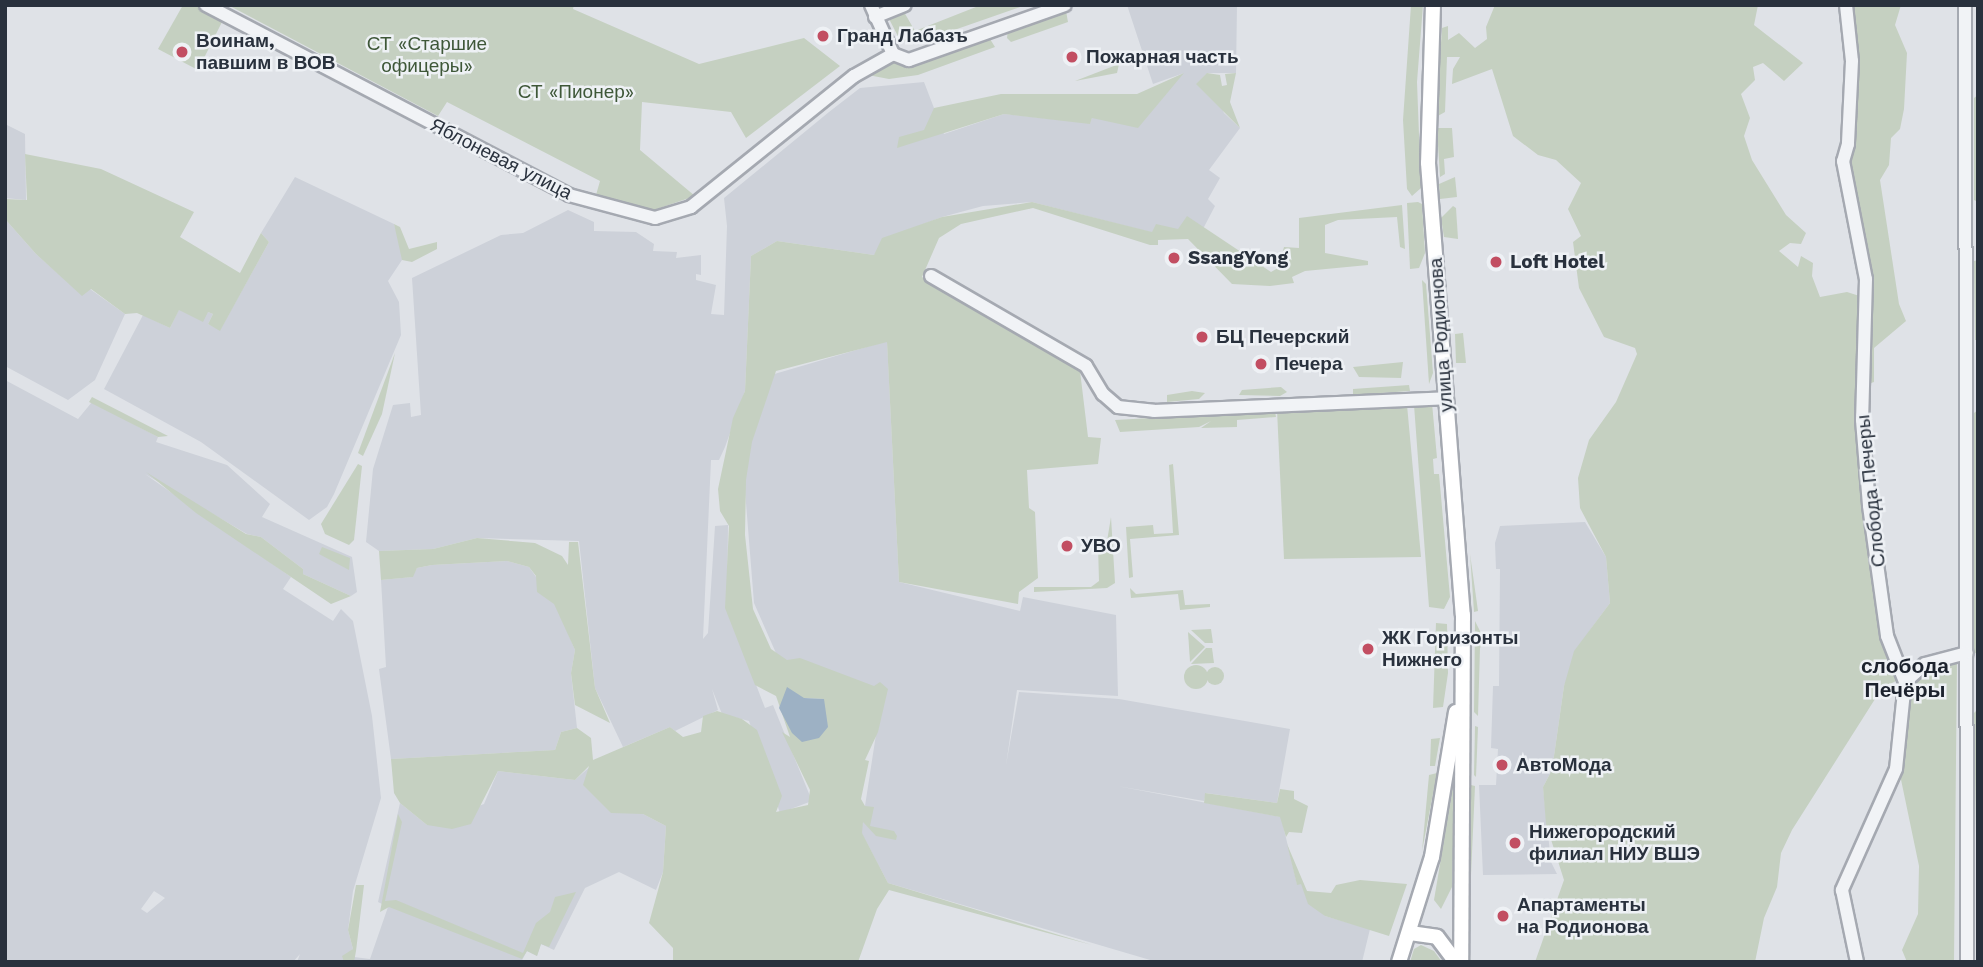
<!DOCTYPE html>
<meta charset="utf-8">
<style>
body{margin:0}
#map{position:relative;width:1983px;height:967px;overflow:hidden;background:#dfe2e7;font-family:"Work Sans",sans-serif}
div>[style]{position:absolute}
.built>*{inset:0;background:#cdd1d9}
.green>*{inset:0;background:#c5d0c1}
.round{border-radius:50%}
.water>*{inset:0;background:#9db1c4}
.roads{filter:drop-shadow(2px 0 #a5a9b1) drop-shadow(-2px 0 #a5a9b1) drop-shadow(0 2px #a5a9b1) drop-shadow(0 -2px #a5a9b1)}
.minor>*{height:12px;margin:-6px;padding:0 6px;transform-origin:6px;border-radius:6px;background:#f1f3f6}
.major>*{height:14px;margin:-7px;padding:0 7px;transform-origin:7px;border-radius:7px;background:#fff}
.dots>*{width:19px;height:19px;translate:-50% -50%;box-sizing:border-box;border:4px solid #eef1f5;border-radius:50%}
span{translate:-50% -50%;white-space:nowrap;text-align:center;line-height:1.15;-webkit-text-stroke:5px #eef1f5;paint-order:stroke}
.poi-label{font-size:19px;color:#29313d;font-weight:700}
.left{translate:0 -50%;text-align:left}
.park-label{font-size:19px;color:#3e5738}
.street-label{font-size:19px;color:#29313d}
.neighbourhood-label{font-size:21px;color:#1c222d;font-weight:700}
.frame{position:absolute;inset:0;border:7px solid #29313d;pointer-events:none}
</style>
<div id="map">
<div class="built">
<div style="clip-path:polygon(1127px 5px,1237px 5px,1236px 73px,1207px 73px,1224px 113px,1240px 128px,1209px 170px,1220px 178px,1208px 199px,1215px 206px,1204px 227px,1165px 236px,1032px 202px,983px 206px,942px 217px,916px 227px,874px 255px,777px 241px,751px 256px,745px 391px,725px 447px,719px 460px,711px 460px,703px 639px,708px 633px,715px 526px,728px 525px,727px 609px,765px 708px,773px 705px,812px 801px,780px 813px,749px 721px,722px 714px,712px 689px,718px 710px,675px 731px,670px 727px,623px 747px,595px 688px,579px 541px,477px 538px,433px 549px,379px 551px,366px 542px,373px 469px,393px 405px,410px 403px,411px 417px,421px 415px,412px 278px,501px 235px,523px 233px,568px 210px,594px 222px,594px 231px,636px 232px,654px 244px,653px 251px,677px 252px,676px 258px,701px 255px,701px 275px,696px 274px,696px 280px,716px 285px,711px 314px,724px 315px,727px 226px,724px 198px,829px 112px,860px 88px,924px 82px,944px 134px,1004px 114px,1090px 123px,1092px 118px,1184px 73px,1153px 84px)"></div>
<div style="clip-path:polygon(5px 124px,25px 134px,26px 200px,5px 198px)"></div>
<div style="clip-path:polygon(295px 177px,394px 224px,402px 249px,402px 260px,388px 281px,399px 302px,401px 335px,334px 494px,327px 507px,309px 520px,201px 442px,104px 389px,143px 315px,170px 328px,179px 309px,208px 312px,213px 314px,208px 324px,220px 330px,269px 242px,261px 233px)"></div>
<div style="clip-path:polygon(5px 219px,36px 254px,82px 295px,90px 289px,125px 314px,95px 380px,68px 400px,5px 366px)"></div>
<div style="clip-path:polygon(887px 341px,899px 582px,1020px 611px,1023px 597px,1116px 615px,1118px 696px,1017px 690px,1006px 765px,1019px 692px,1119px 699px,1290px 729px,1277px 803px,1206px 793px,1204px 801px,1117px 786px,1281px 817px,1297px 884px,1301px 883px,1325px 916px,1370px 929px,1362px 962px,1157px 962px,888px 883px,861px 832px,883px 689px,779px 660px,754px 603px,742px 453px,771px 375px)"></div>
<div style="clip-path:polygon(evenodd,5px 380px,78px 419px,92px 402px,158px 437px,156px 442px,227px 465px,270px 504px,262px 517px,352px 557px,357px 592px,351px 596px,303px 574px,303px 569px,261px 537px,247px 534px,145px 474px,291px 577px,283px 589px,333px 621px,341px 609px,353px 621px,372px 716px,381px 798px,353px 891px,348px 930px,353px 949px,344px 962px,297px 962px,300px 954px,293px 962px,5px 962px,5px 380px,154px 891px,165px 898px,147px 913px,141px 909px,154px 891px)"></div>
<div style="clip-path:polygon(1585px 522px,1606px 557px,1610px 603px,1590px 630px,1564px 686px,1552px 770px,1543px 787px,1551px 862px,1557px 874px,1483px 875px,1479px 785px,1496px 785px,1498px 749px,1491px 748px,1493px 686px,1499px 686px,1500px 569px,1496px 569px,1495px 543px,1500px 526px)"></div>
<div style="clip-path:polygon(507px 561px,529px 567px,556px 605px,575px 650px,571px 673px,577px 728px,561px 732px,555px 750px,391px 759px,379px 669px,386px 667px,381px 580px,412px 577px,417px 568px,432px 565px)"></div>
<div style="clip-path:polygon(593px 764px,643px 814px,666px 826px,663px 872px,656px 890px,619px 872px,585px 888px,554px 950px,541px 944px,537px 956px,527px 951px,521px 962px,353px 962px,354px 957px,370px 959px,388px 907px,378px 902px,400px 803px,427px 825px,484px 804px,498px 771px,575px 780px)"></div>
</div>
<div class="green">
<div style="clip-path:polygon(183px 5px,195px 5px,223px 20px,198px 70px,158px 49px)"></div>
<div style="clip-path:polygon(228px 5px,574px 5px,573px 9px,699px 64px,804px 38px,840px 66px,746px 138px,731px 112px,642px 102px,640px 150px,695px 196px,651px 211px,596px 195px,600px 181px,447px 102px,438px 116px)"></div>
<div style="clip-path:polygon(981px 5px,1026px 5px,914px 44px,900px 40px,888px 17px,904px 12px,915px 31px)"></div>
<div style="clip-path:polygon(1411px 5px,1423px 5px,1417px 82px,1421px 188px,1412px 196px,1407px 189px,1403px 120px)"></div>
<div style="clip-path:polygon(1495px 5px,1758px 5px,1754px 25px,1803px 63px,1784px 81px,1763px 63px,1753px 67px,1755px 80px,1741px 94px,1750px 118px,1744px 136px,1752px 160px,1786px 215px,1806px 233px,1801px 244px,1790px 243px,1779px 251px,1798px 267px,1801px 256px,1813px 263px,1812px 276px,1820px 297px,1847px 292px,1869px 299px,1847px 180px,1848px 5px,1901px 5px,1895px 25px,1907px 53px,1904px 109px,1900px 129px,1891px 138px,1889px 165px,1880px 180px,1899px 304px,1906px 321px,1874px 348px,1874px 382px,1868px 384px,1869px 397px,1855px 422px,1882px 620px,1898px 680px,1882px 688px,1792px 830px,1781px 853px,1777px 887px,1764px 918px,1755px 962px,1535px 962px,1564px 880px,1546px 824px,1543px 787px,1552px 770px,1564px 686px,1574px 651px,1610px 603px,1606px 557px,1580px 508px,1578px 478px,1589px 440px,1616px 402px,1637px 354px,1635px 348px,1604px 337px,1579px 288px,1573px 242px,1581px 236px,1568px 209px,1581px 183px,1556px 160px,1538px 155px,1513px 136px,1492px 69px,1452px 84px,1453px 69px,1460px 57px,1447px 57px,1445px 112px,1436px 117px,1442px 28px,1448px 26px,1448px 40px,1459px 33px,1475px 48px,1487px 39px,1486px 27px)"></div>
<div style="clip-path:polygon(1066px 11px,1068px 22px,1011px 42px,1007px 38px,1008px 30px)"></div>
<div style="clip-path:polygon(990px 39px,995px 47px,918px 75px,889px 79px,868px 75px,889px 61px,905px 65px)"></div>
<div style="clip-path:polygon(1119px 64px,1117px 73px,1075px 81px)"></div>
<div style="clip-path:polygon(1184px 73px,1138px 128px,1092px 118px,1090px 124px,1004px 114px,897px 148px,899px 137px,924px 130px,934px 108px,1001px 94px,1137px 94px)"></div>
<div style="clip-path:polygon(1207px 73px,1220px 75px,1222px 86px,1227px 85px,1225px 74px,1236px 73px,1230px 102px,1240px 128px,1196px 84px)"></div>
<div style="clip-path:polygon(1978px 95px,1978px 202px,1974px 200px,1974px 98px)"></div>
<div style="clip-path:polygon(1437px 128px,1452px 128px,1454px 157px,1444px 159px,1445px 174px,1440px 177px)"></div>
<div style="clip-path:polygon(25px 154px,101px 169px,194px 212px,180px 237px,240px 273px,261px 233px,269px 242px,220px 331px,208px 324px,213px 314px,208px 312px,203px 322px,179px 310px,170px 328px,137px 313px,125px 314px,91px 289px,82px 296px,36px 254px,5px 219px,5px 199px,27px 200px)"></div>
<div style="clip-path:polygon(1455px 177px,1457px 197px,1440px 199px,1439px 184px)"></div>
<div style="clip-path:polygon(evenodd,1032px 202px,1152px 232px,1156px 224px,1178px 229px,1187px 216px,1271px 272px,1278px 268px,1284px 247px,1299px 248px,1299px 218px,1402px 205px,1405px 249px,1400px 247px,1397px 217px,1338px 220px,1325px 225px,1325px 253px,1368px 261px,1368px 265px,1305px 271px,1292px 277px,1294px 283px,1270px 286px,1232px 284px,1188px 239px,1158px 240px,1158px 245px,1150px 245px,1033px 208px,961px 224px,939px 238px,922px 277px,1080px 371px,1088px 437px,1101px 438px,1098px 464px,1027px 470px,1029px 508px,1035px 512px,1038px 578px,1019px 592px,1018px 604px,899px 582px,887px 342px,776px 371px,752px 442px,746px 480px,745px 535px,753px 609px,771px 649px,787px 660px,800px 658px,874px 686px,880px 682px,888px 689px,878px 732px,865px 760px,869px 761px,861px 799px,865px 806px,874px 807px,870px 826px,894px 831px,897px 836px,896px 840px,876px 836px,863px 822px,862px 833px,888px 883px,1092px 945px,889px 890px,877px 909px,858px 962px,673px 962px,673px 948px,649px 923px,663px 872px,666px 826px,643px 814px,611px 813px,583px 785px,589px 766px,575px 780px,498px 771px,471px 824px,452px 829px,427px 825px,400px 803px,394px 793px,391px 759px,555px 750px,561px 732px,577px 728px,591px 738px,593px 760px,670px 727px,683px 737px,701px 732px,703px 716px,717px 711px,742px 719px,757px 730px,782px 796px,776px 812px,808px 805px,810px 790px,782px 732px,790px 737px,776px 696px,755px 685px,725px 608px,729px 526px,720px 511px,718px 489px,733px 418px,745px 391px,751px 256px,777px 241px,874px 255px,882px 238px,942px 217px,1032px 202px,804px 698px,824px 699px,792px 733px,804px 698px)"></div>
<div style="clip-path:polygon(1418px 202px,1422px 204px,1425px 253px,1419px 268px,1410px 269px,1407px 203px)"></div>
<div style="clip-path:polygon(1453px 206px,1456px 208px,1458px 239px,1444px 237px,1441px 218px)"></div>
<div style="clip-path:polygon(394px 224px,400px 227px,409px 249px,437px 242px,437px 249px,412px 262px,402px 260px)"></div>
<div style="clip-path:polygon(1978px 260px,1978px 340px,1975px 340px,1974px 261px)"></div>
<div style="clip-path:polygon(1422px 280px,1426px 284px,1433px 373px,1429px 384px)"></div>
<div style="clip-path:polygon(1463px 333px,1466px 363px,1456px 363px,1455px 334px)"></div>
<div style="clip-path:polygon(395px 353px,382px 414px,363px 456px,358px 453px)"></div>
<div style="clip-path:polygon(1403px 362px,1401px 378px,1359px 377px,1353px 367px)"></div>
<div style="clip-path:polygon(1409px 385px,1410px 391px,1353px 395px,1353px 389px)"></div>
<div style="clip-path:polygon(1281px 387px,1287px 392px,1280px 396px,1239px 395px,1242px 390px)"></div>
<div style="clip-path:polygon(1192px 391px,1205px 393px,1199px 399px,1167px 402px,1167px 395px)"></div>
<div style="clip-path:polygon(92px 397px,168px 436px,158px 437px,89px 402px)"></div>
<div style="clip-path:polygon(1432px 403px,1437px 458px,1433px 459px,1434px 474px,1439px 474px,1450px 597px,1444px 609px,1429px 607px,1414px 405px)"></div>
<div style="clip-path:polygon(1407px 405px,1421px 557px,1284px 559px,1277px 410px)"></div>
<div style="clip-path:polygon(1978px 410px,1978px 654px,1977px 654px,1973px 652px,1974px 413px)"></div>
<div style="clip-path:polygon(1275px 411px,1276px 417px,1237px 420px,1237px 427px,1201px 428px,1211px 421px,1199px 427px,1120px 432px,1115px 420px)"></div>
<div style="clip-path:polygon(358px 464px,362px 466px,354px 540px,349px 545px,325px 534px,321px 524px)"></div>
<div style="clip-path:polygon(1173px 464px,1179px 535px,1130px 539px,1133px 577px,1129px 578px,1126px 527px,1153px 525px,1154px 534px,1173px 533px,1169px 465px)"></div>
<div style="clip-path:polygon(146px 472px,246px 534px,261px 537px,303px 569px,303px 574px,351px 596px,331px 604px,196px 513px)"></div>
<div style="clip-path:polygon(1111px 517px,1115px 583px,1107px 588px,1034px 592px,1034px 587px,1091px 587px,1099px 581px,1098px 546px,1107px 541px)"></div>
<div style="clip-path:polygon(477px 538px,535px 543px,562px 556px,568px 565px,569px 542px,578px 542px,595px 688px,610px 723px,575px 705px,571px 673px,575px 650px,554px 604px,537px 592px,536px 576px,529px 567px,507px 561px,432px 565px,417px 568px,413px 577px,381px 580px,379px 551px,433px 549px)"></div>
<div style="clip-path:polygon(322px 547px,350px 558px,349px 570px,319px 554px)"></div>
<div style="clip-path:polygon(1470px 554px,1478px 611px,1474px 612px)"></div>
<div style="clip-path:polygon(1130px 588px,1136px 594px,1183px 590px,1185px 605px,1210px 604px,1210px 607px,1180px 610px,1178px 594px,1131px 598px)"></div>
<div style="clip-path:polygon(1475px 621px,1485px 641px,1480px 648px,1478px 716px,1474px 712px)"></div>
<div style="clip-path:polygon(1436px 623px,1447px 624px,1448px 673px,1443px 707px,1433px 708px)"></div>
<div style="clip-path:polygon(1211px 629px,1213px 643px,1205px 643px,1191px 630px)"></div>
<div style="clip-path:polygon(1188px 632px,1205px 647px,1190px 662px)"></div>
<div style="clip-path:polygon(1206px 648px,1212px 648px,1214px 663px,1191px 664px)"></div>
<div style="clip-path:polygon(1957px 660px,1954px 962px,1907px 962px,1902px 950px,1918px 914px,1919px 866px,1899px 770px,1906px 688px,1926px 669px)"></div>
<div class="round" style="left:1184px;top:665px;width:24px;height:24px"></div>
<div class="round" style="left:1206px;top:667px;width:18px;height:18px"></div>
<div style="clip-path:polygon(1978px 709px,1978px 955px,1974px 713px)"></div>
<div style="clip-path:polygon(1475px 726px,1478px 727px,1476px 777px,1474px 775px)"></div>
<div style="clip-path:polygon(1440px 738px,1435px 766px,1430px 766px,1431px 739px)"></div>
<div style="clip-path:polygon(1456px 769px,1452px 887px,1441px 909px,1434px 900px)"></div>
<div style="clip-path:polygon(1437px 773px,1422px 851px,1429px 775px)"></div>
<div style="clip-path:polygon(1471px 785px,1475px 786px,1471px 875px)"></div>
<div style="clip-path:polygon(1280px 789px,1294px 791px,1294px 799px,1308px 806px,1302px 833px,1289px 832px,1286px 837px,1280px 817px,1204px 803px,1205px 793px,1277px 803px)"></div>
<div style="clip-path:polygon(398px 814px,402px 822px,385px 901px,396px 900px,523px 953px,536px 923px,550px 912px,555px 897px,576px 892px,549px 947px,541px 944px,537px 956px,527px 951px,522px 959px,389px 907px,380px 912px)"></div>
<div style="clip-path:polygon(1287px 844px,1307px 891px,1331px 893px,1336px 885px,1360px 880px,1407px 884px,1389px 936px,1325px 916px,1308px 904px,1301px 884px,1297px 885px)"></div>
<div style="clip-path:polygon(356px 885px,364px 885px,356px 951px,354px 962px,344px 962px,342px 956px,353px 949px,348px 930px)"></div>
<div style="clip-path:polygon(1421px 945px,1434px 951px,1442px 962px,1410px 962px,1414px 949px)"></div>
</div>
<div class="water">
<div style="clip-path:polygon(787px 687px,804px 698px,824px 699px,828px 727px,819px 738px,802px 742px,792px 733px,779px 708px)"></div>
</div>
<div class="roads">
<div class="minor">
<div style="left:206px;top:5px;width:410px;rotate:27.6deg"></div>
<div style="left:569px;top:195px;width:89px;rotate:15deg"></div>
<div style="left:655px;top:218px;width:38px;rotate:-17deg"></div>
<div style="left:691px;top:207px;width:209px;rotate:-38.8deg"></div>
<div style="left:854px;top:76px;width:45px;rotate:-29.4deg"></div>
<div style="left:871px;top:5px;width:54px;rotate:65.8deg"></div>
<div style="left:1846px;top:5px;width:56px;rotate:83.9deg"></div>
<div style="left:1852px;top:61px;width:83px;rotate:92.8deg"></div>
<div style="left:1848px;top:144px;width:18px;rotate:106deg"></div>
<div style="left:1843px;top:161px;width:120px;rotate:79deg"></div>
<div style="left:1866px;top:279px;width:141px;rotate:91.6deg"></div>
<div style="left:1862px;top:420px;width:86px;rotate:85.3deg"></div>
<div style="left:1869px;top:506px;width:131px;rotate:82.1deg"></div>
<div style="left:1887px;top:636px;width:49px;rotate:68.6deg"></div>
<div style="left:1905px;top:682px;width:87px;rotate:95.9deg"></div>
<div style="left:1896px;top:769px;width:133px;rotate:114.1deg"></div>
<div style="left:1842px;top:890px;width:74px;rotate:78.2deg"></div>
<div style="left:1965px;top:5px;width:957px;rotate:89.88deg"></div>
<div style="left:875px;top:17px;width:32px;rotate:-22deg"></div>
<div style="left:893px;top:54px;width:17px;rotate:21deg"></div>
<div style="left:909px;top:60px;width:165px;rotate:-19.4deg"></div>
<div style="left:931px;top:276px;width:179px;rotate:30.1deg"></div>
<div style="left:1086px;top:366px;width:33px;rotate:59deg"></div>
<div style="left:1103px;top:394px;width:20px;rotate:41deg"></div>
<div style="left:1118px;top:407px;width:36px;rotate:6deg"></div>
<div style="left:1154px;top:411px;width:292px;rotate:-2.5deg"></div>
<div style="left:1905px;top:682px;width:27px;rotate:-42deg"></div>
<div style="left:1925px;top:664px;width:43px;rotate:-14.7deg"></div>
</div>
<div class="major">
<div style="left:1433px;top:5px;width:158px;rotate:91.8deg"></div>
<div style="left:1428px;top:163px;width:453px;rotate:85.6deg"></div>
<div style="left:1463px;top:615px;width:347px;rotate:90.3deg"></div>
<div style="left:1410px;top:933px;width:27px;rotate:8deg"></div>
<div style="left:1437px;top:937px;width:31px;rotate:53deg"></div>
<div style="left:1399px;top:962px;width:110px;rotate:-72.6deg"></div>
<div style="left:1432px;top:857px;width:147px;rotate:-80.6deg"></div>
</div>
</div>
<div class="dots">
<div style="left:823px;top:36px;background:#c24e62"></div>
<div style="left:182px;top:52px;background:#c24e62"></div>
<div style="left:1072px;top:57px;background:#c24e62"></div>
<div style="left:1174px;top:258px;background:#c24e62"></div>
<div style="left:1496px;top:262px;background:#c24e62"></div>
<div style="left:1202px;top:337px;background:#c24e62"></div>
<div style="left:1261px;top:364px;background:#c24e62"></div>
<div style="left:1067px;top:546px;background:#c24e62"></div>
<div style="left:1368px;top:649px;background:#c24e62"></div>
<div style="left:1502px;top:765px;background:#c24e62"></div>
<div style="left:1515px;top:843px;background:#c24e62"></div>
<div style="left:1503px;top:916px;background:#c24e62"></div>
</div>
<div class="poi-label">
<span class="left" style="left:837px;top:36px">Гранд Лабазъ</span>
<span class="left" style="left:196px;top:52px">Воинам,<br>павшим в ВОВ</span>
<span class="left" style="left:1086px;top:57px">Пожарная часть</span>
<span class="left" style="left:1188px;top:258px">SsangYong</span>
<span class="left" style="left:1510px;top:262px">Loft Hotel</span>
<span class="left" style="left:1216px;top:337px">БЦ Печерский</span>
<span class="left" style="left:1275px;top:364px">Печера</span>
<span class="left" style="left:1081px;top:546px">УВО</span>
<span class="left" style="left:1382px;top:649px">ЖК Горизонты<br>Нижнего</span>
<span class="left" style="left:1516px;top:765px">АвтоМода</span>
<span class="left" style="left:1529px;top:843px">Нижегородский<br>филиал НИУ ВШЭ</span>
<span class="left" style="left:1517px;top:916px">Апартаменты<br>на Родионова</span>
</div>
<div class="park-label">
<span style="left:427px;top:55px">СТ «Старшие<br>офицеры»</span>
<span style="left:576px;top:92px">СТ «Пионер»</span>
</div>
<div class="street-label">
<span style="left:501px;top:159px;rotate:27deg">Яблоневая улица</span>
<span style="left:1441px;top:335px;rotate:-94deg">улица Родионова</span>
<span style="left:1871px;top:491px;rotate:-96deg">Слобода Печеры</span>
</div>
<div class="neighbourhood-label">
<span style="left:1905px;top:678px">слобода<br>Печёры</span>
</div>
<div class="frame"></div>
</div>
